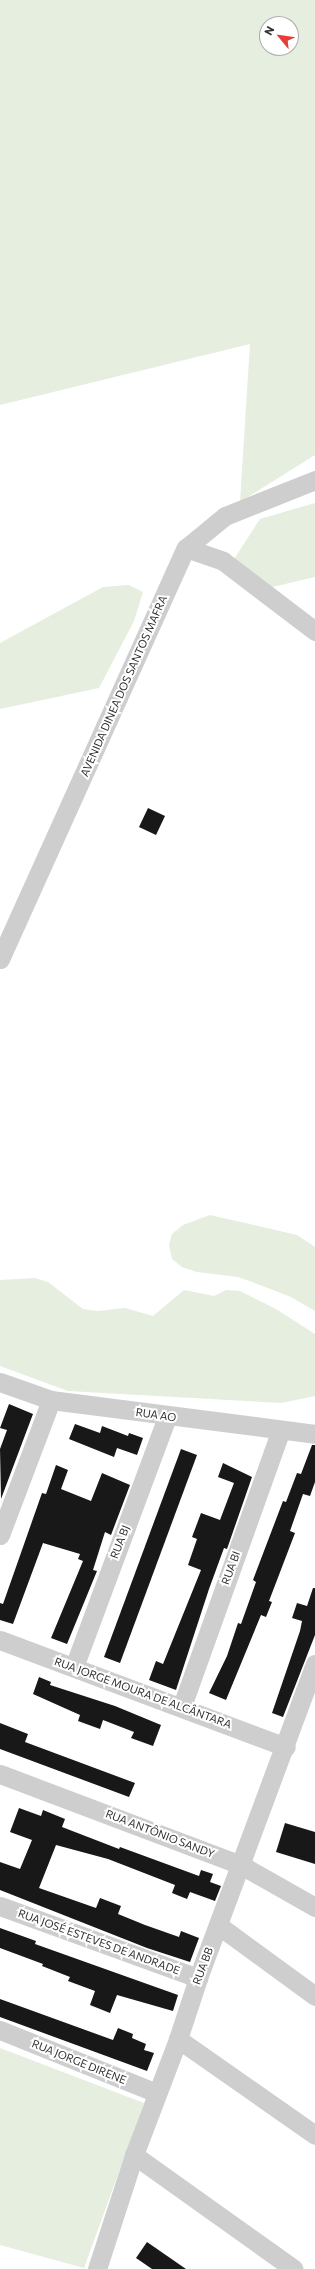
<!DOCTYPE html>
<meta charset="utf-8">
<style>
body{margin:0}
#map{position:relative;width:315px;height:2269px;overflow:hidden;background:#fff;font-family:Commissioner,sans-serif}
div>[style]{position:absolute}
.green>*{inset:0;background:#e5eedf}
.building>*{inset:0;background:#181818}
.minor>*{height:19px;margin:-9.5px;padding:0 9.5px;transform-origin:9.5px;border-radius:9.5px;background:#cecece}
span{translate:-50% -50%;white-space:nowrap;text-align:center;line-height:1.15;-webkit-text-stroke:4px #fff;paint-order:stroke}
.street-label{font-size:11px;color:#313131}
.north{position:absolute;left:259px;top:16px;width:40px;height:40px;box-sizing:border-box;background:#fff;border:1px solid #adadad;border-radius:50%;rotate:299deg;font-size:11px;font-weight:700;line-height:16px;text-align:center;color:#313131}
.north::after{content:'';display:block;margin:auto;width:14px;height:18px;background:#e63e35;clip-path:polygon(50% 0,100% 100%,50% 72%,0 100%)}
</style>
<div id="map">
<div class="green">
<div style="clip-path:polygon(evenodd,0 0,315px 0,315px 455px,240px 502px,250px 344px,0 405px,0 0,267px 24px,291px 24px,291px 48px,267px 48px,267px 24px)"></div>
<div style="clip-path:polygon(315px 503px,315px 577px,268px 588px,234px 559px,260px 519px)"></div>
<div style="clip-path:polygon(129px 585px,143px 592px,134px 621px,99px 688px,0 709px,0 643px,103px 587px)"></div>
<div style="clip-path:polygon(210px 1215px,297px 1235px,315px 1247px,315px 1311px,291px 1297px,252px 1282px,238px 1277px,197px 1272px,182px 1267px,172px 1259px,169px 1245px,172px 1234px,183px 1225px)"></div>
<div style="clip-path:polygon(35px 1278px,48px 1282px,83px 1309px,98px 1311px,125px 1308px,153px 1316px,184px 1290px,214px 1296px,226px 1290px,240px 1291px,276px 1309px,315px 1334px,315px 1396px,281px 1403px,68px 1391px,0 1366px,0 1280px)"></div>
<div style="clip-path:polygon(0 2048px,144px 2103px,84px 2268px,0 2245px)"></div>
</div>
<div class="building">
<div style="clip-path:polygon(148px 808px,165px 816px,156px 835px,139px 827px)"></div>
<div style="clip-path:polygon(9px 1404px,33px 1414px,1px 1499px,0 1449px,7px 1430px,0 1428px)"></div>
<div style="clip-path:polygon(75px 1424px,100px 1433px,102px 1426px,128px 1436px,129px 1433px,143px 1438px,137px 1455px,117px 1448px,114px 1457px,69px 1439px)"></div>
<div style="clip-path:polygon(312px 1445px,315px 1445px,315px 1482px,310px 1496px,303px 1494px,290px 1531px,295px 1533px,269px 1601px,272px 1602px,266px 1617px,261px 1615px,226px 1700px,209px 1693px,227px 1656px,238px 1623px,241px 1624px,256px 1582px,253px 1580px,283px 1501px,286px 1502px,297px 1473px,301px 1474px)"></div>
<div style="clip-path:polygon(181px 1449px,197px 1455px,120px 1663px,104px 1657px)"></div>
<div style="clip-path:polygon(223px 1463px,252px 1477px,227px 1549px,224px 1548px,209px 1589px,176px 1690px,149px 1680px,156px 1661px,163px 1664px,201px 1570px,188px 1565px,197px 1539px,192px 1537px,201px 1513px,220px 1520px,234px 1483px,218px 1477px)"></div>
<div style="clip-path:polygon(56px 1465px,68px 1470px,61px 1489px,91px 1501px,102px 1473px,130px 1485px,111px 1535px,105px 1532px,93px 1570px,97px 1571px,67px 1644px,51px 1638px,83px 1561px,78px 1559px,80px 1554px,43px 1543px,13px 1624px,0 1620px,0 1603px,3px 1604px,42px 1493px,46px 1494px)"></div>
<div style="clip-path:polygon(313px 1588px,315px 1588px,315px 1635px,283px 1717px,272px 1713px,300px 1631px,302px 1621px,292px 1618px,297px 1603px,307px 1606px)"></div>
<div style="clip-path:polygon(39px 1677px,51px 1682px,50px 1685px,115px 1706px,161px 1725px,153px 1746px,131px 1738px,134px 1732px,103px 1720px,100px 1729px,78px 1721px,80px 1715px,33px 1694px)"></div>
<div style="clip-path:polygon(0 1723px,28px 1734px,25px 1742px,135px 1783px,129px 1797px,0 1749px)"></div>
<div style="clip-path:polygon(19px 1808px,41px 1816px,43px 1810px,65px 1819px,62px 1827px,119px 1849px,120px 1847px,199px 1876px,201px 1870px,213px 1874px,210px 1882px,221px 1886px,215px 1901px,190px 1892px,187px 1899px,172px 1893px,175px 1885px,108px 1859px,56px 1845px,39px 1888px,96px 1908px,100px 1898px,121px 1906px,118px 1914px,145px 1925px,179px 1937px,181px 1931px,199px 1938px,190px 1962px,147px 1948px,0 1890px,0 1862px,20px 1869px,32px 1840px,10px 1832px)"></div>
<div style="clip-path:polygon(285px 1823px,315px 1832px,315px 1864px,276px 1852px)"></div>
<div style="clip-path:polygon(0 1928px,36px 1941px,35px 1944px,178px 1995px,173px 2011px,117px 1995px,110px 2013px,90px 2005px,95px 1991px,68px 1981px,70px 1977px,42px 1966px,43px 1964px,0 1948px)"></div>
<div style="clip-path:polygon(0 1999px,113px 2040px,118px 2028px,133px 2034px,132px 2038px,146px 2044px,144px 2050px,154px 2053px,147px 2071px,0 2017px)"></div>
<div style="clip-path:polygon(147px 2242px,186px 2269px,152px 2269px,136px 2258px)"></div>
</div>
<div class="minor">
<div style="left:186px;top:548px;width:39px;rotate:19deg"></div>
<div style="left:223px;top:561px;width:116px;rotate:37.3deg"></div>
<div style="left:0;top:959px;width:451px;rotate:-65.7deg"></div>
<div style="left:186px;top:548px;width:50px;rotate:-39.4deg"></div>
<div style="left:225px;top:516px;width:97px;rotate:-21.8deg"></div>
<div style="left:0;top:1382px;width:54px;rotate:19.4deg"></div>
<div style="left:51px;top:1400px;width:266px;rotate:7.3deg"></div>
<div style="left:0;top:1535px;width:144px;rotate:-69.3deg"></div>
<div style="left:0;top:1640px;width:305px;rotate:20.5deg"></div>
<div style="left:74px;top:1667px;width:267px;rotate:-69.6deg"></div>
<div style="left:182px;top:1706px;width:293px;rotate:-70.3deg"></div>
<div style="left:0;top:1774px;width:258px;rotate:20.7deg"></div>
<div style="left:241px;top:1865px;width:85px;rotate:29.6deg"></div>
<div style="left:0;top:1906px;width:211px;rotate:20deg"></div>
<div style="left:218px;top:1925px;width:120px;rotate:36.2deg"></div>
<div style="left:0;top:2030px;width:169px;rotate:21.9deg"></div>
<div style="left:178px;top:2039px;width:167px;rotate:35deg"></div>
<div style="left:134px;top:2155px;width:196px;rotate:35.5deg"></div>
<div style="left:97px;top:2269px;width:120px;rotate:-72deg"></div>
<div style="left:134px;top:2155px;width:124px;rotate:-69.2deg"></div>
<div style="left:178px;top:2039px;width:64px;rotate:-71.8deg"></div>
<div style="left:198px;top:1978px;width:335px;rotate:-69.6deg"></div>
</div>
<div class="street-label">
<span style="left:124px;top:686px;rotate:-66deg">AVENIDA DINEA DOS SANTOS MAFRA</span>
<span style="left:156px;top:1415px;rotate:8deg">RUA AO</span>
<span style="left:120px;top:1542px;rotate:-69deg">RUA BJ</span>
<span style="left:231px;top:1568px;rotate:-70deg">RUA BI</span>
<span style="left:143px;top:1693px;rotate:20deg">RUA JORGE MOURA DE ALCÂNTARA</span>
<span style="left:160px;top:1834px;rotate:21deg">RUA ANTÔNIO SANDY</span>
<span style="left:99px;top:1942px;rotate:20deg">RUA JOSÉ ESTEVES DE ANDRADE</span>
<span style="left:203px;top:1966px;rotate:-70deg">RUA BB</span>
<span style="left:79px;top:2062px;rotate:22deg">RUA JORGE DIRENE</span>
</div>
<div class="north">N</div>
</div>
